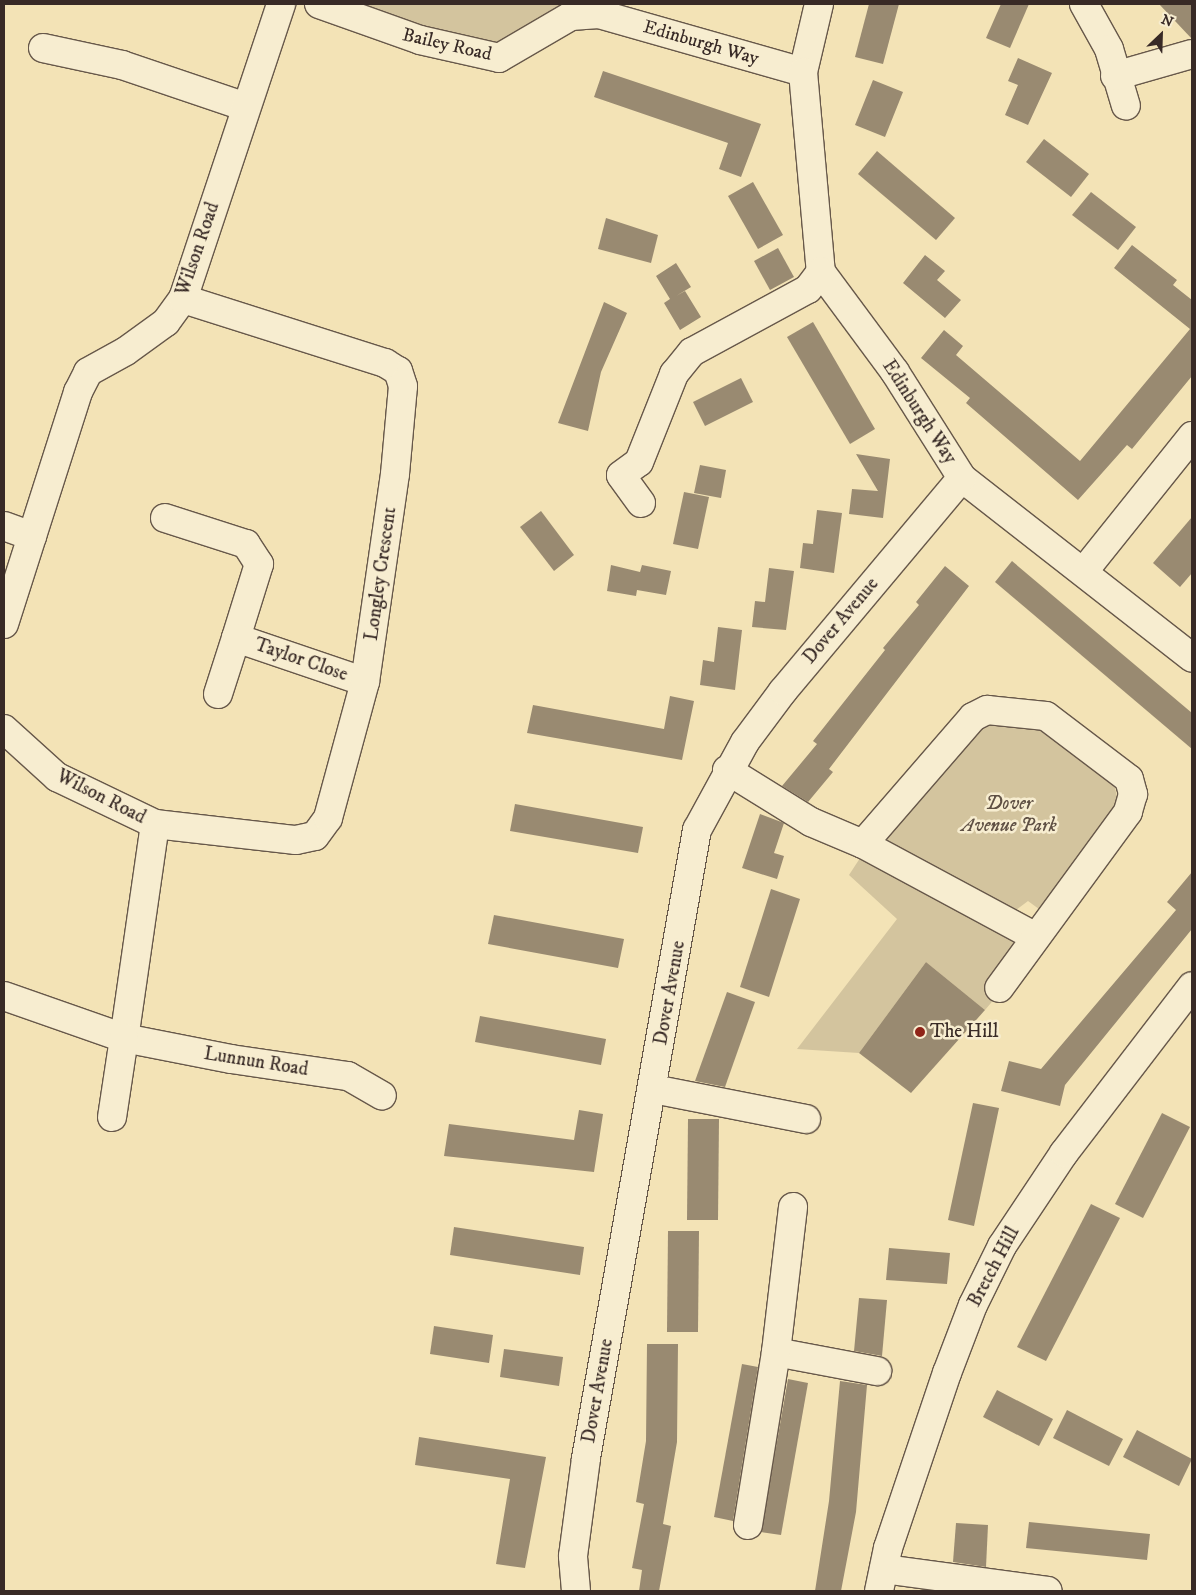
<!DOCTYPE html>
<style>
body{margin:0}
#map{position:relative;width:1196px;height:1595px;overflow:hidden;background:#f3e3b6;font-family:"IM FELL DW Pica",serif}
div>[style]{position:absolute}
.green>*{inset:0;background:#d3c49e}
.building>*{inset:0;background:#998a71}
.roads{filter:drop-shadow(1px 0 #67584a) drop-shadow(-1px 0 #67584a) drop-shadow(0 1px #67584a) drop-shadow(0 -1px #67584a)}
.minor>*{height:28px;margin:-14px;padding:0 14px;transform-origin:14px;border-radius:14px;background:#f7edd0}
.dots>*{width:14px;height:14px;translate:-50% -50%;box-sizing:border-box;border:2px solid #f7edd0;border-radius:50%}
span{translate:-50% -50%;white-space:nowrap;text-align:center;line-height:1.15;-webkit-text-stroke:5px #f7edd0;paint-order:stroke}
.street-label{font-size:19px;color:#382a26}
.park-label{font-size:19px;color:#5f5044;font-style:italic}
.poi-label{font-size:19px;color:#382a26}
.left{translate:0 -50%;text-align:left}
.frame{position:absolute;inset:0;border:5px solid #382a26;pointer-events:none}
.north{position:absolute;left:1136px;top:10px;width:50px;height:50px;-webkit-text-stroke:4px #f7edd0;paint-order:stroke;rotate:24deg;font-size:14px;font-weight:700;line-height:20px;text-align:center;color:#382a26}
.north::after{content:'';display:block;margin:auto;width:18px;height:22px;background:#382a26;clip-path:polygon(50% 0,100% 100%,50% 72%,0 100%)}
</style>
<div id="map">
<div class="green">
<div style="clip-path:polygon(323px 4px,601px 4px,499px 58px)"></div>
<div style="clip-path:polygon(986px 723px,1053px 731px,1113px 779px,1119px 806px,1043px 912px,1028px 901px,1008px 916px,875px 842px)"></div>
<div style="clip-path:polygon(864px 852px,1017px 943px,984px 988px,996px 997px,985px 1010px,926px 962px,859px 1053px,797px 1049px,897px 919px,849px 875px)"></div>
</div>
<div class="building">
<div style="clip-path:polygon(869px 4px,899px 4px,883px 64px,855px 57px)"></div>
<div style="clip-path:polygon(1001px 4px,1029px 4px,1010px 48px,986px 38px)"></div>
<div style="clip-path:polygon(1159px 4px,1192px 4px,1192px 39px)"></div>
<div style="clip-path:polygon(1018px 58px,1052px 73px,1028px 125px,1005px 115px,1018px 85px,1008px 81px)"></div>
<div style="clip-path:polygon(603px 71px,761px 124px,741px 177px,719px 169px,728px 143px,594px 97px)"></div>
<div style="clip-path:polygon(873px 80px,903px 92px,885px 137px,855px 125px)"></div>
<div style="clip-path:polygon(1044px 139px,1089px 174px,1071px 197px,1026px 162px)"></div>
<div style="clip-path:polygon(877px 151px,955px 218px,936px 240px,858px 174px)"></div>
<div style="clip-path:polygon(753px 182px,783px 235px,758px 249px,728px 196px)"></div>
<div style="clip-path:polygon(1091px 192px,1136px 227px,1118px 250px,1072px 215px)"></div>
<div style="clip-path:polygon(606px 218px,658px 235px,651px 263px,598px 249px)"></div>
<div style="clip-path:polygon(1132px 245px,1177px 280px,1173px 285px,1192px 300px,1192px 376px,1132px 449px,1127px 445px,1078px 500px,966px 403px,970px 398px,921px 358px,944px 330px,963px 346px,956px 355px,1080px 461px,1190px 329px,1114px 268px)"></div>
<div style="clip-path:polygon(778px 248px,794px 277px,770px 290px,754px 261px)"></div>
<div style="clip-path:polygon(925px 255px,945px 271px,937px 280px,961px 300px,945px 318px,903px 283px)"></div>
<div style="clip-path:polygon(676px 263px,691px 287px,676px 296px,685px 291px,701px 317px,680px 330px,664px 303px,670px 299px,656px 276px)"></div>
<div style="clip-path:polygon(604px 302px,627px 313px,601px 372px,588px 431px,558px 423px)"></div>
<div style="clip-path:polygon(813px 322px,875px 429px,850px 444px,787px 337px)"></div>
<div style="clip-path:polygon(741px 378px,753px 402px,705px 426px,693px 402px)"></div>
<div style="clip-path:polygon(856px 454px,890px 459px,883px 518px,849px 514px,852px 489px,878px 491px)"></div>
<div style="clip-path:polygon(700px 465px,726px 470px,721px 498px,694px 493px)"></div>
<div style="clip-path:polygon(684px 492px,709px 497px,698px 549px,673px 544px)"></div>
<div style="clip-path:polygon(817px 510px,842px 513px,834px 573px,800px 568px,803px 543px,813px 544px)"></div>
<div style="clip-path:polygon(541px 511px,574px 555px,554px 571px,520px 527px)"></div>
<div style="clip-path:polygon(1192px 517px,1192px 573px,1180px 587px,1153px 563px)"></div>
<div style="clip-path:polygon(1012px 561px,1192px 713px,1192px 749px,995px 582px)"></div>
<div style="clip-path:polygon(611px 565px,640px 572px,642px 565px,671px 571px,666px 595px,637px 590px,636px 596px,607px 591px)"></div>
<div style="clip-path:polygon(945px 566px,969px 586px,829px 769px,833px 772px,808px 802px,782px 786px,817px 744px,813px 741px,885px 650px,883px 648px,919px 605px,916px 602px)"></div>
<div style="clip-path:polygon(769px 568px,794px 571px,786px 630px,752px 627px,755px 601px,765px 602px)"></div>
<div style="clip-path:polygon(718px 627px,742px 630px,735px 690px,700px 685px,703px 660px,714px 662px)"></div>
<div style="clip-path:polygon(670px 696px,694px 701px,682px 760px,527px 733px,533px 705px,664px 729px)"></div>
<div style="clip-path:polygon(515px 804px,643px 827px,638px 853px,510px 831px)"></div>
<div style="clip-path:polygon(760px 814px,784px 823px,774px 853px,784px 856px,777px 879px,742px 868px)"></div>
<div style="clip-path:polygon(1192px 872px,1192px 929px,1065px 1085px,1060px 1106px,1001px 1091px,1009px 1061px,1041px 1069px,1176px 910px,1167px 902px)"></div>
<div style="clip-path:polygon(771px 889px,800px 899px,769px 997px,740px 987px)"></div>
<div style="clip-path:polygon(494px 915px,624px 939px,618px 968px,488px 944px)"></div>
<div style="clip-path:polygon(926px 962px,985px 1010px,911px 1093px,859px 1053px)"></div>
<div style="clip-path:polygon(727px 992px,755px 1002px,725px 1087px,695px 1081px)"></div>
<div style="clip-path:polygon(480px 1016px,606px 1039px,601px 1065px,475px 1042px)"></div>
<div style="clip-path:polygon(973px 1103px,999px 1108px,974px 1226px,948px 1220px)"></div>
<div style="clip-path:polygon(579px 1110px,603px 1114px,594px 1172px,444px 1156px,449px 1124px,574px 1140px)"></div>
<div style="clip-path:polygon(1162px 1113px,1190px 1127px,1143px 1218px,1115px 1204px)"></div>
<div style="clip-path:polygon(688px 1119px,719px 1119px,718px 1220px,687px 1220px)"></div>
<div style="clip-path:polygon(1091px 1204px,1120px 1218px,1046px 1361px,1017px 1347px)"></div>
<div style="clip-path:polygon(454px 1227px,584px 1247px,580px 1275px,450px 1255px)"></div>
<div style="clip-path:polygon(668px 1231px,699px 1231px,698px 1332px,667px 1332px)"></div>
<div style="clip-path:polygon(889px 1248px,950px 1253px,947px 1284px,886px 1280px)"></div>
<div style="clip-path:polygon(859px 1298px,887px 1300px,882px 1356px,854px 1351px)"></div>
<div style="clip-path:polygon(434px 1326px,493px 1335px,489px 1363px,430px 1354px)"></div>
<div style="clip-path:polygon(647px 1344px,678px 1344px,677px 1442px,663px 1524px,671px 1526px,659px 1591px,639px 1591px,642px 1570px,632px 1568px,644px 1504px,636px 1502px,646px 1441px)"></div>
<div style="clip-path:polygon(504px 1349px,563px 1357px,559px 1386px,500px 1377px)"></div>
<div style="clip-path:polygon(742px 1364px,758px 1367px,733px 1521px,714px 1517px)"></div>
<div style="clip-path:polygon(788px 1379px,808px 1383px,781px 1535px,761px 1532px)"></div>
<div style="clip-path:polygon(840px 1381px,867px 1385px,856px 1512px,841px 1591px,815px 1591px,829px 1501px)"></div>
<div style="clip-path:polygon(997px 1390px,1053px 1419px,1039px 1446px,983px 1417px)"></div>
<div style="clip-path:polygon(1067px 1410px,1123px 1439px,1109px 1466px,1053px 1438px)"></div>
<div style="clip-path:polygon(1137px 1430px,1192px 1459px,1179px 1486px,1123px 1457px)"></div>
<div style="clip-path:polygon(419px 1437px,546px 1457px,525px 1568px,496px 1564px,510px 1479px,415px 1465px)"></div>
<div style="clip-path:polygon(1029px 1522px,1150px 1534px,1147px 1560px,1026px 1548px)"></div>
<div style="clip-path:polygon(956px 1523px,988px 1525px,986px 1567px,953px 1562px)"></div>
</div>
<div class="roads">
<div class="minor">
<div style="left:319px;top:4px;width:107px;rotate:19.6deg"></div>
<div style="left:420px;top:40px;width:81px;rotate:12.8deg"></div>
<div style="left:499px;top:58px;width:83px;rotate:-30.3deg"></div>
<div style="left:571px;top:16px;width:28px;rotate:-4deg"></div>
<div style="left:599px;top:14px;width:212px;rotate:15.9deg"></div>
<div style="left:819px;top:4px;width:70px;rotate:103.2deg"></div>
<div style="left:803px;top:72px;width:201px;rotate:84.9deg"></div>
<div style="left:821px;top:272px;width:124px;rotate:53.5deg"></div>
<div style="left:895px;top:372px;width:125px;rotate:57.7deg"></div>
<div style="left:962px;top:478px;width:292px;rotate:38deg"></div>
<div style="left:1084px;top:4px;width:51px;rotate:60.9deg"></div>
<div style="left:1109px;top:49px;width:59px;rotate:73.4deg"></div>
<div style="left:43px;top:48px;width:81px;rotate:12.1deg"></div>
<div style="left:122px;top:65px;width:131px;rotate:18.7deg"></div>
<div style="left:1115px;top:76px;width:80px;rotate:-15.9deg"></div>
<div style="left:641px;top:503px;width:34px;rotate:-126deg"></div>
<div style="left:621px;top:475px;width:22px;rotate:-36deg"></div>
<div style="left:639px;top:462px;width:95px;rotate:-68.3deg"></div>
<div style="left:674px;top:374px;width:28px;rotate:-51deg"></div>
<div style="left:692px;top:352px;width:132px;rotate:-28.5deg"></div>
<div style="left:808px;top:289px;width:21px;rotate:-53deg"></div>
<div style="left:165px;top:518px;width:85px;rotate:17.8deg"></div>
<div style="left:246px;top:544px;width:24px;rotate:57deg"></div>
<div style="left:259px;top:564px;width:77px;rotate:107.3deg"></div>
<div style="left:4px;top:526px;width:30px;rotate:20deg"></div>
<div style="left:1084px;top:571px;width:173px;rotate:-51.3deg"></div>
<div style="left:4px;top:624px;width:244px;rotate:-72.3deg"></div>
<div style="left:78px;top:392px;width:22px;rotate:-63deg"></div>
<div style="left:88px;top:372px;width:43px;rotate:-28.9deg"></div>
<div style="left:126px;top:351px;width:49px;rotate:-35.9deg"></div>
<div style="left:166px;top:322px;width:29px;rotate:-54deg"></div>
<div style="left:183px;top:299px;width:311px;rotate:-71.6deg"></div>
<div style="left:218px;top:694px;width:59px;rotate:-72.2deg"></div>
<div style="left:236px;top:638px;width:136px;rotate:18.8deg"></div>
<div style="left:4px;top:729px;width:72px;rotate:42.2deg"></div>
<div style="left:57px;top:777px;width:109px;rotate:25.6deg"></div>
<div style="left:155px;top:824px;width:142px;rotate:6.5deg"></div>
<div style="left:296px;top:840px;width:19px;rotate:-12deg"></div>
<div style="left:315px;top:836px;width:22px;rotate:-54deg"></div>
<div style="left:328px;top:818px;width:141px;rotate:-74.8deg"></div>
<div style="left:365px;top:682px;width:210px;rotate:-81.8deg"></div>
<div style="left:395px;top:474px;width:88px;rotate:-84.8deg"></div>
<div style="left:403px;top:386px;width:16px;rotate:-108deg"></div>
<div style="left:398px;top:371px;width:15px;rotate:-148deg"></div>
<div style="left:385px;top:363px;width:212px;rotate:-162.4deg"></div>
<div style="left:727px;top:770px;width:99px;rotate:31.8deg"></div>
<div style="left:811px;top:822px;width:56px;rotate:22.9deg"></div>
<div style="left:863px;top:844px;width:196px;rotate:28.3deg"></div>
<div style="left:155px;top:824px;width:216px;rotate:98.2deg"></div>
<div style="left:124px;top:1038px;width:109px;rotate:11.1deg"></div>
<div style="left:231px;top:1059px;width:118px;rotate:8.3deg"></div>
<div style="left:348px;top:1076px;width:39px;rotate:30deg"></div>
<div style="left:863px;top:844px;width:168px;rotate:-49.1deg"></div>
<div style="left:973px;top:717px;width:16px;rotate:-27deg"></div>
<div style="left:987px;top:710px;width:59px;rotate:5.8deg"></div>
<div style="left:1046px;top:716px;width:104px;rotate:37.2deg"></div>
<div style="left:1129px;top:779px;width:16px;rotate:75deg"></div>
<div style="left:1133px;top:794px;width:19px;rotate:106deg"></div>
<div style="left:1128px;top:812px;width:218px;rotate:126.2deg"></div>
<div style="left:4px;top:996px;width:127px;rotate:19.3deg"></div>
<div style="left:124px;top:1038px;width:80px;rotate:98.6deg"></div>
<div style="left:653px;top:1089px;width:156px;rotate:11.1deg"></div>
<div style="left:776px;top:1352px;width:103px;rotate:10.7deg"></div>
<div style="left:748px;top:1525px;width:175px;rotate:-80.8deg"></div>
<div style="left:776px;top:1352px;width:146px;rotate:-83.3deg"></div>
<div style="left:884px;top:1569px;width:165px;rotate:7.6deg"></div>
<div style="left:576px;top:1591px;width:35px;rotate:-95deg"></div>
<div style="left:573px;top:1556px;width:99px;rotate:-82.4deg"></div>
<div style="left:586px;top:1458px;width:638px;rotate:-79.98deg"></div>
<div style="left:697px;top:830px;width:100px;rotate:-61.4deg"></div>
<div style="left:745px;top:742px;width:64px;rotate:-53.3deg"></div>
<div style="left:783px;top:691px;width:278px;rotate:-50deg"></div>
<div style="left:879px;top:1591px;width:44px;rotate:-78.2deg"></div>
<div style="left:888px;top:1548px;width:185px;rotate:-71.4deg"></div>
<div style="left:947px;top:1373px;width:73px;rotate:-69.1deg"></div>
<div style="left:973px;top:1305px;width:66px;rotate:-63.8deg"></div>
<div style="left:1002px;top:1246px;width:112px;rotate:-56.3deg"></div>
<div style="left:1064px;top:1153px;width:210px;rotate:-52.5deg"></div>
</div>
</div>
<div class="dots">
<div style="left:920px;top:1032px;background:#8f2418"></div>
</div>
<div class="street-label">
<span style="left:701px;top:43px;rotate:16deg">Edinburgh Way</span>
<span style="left:447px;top:45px;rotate:13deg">Bailey Road</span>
<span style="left:198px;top:249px;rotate:-71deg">Wilson Road</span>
<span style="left:919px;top:412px;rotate:57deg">Edinburgh Way</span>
<span style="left:381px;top:574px;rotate:-82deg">Longley Crescent</span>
<span style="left:841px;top:621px;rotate:-50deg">Dover Avenue</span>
<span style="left:301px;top:660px;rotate:19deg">Taylor Close</span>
<span style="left:101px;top:797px;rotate:27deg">Wilson Road</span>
<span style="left:670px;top:993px;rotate:-80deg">Dover Avenue</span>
<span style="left:256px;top:1062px;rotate:9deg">Lunnun Road</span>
<span style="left:994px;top:1267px;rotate:-62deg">Bretch Hill</span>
<span style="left:598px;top:1391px;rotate:-80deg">Dover Avenue</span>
</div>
<div class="park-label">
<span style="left:1009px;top:815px">Dover<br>Avenue Park</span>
</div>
<div class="poi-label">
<span class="left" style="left:930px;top:1032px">The Hill</span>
</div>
<div class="frame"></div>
<div class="north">N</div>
</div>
